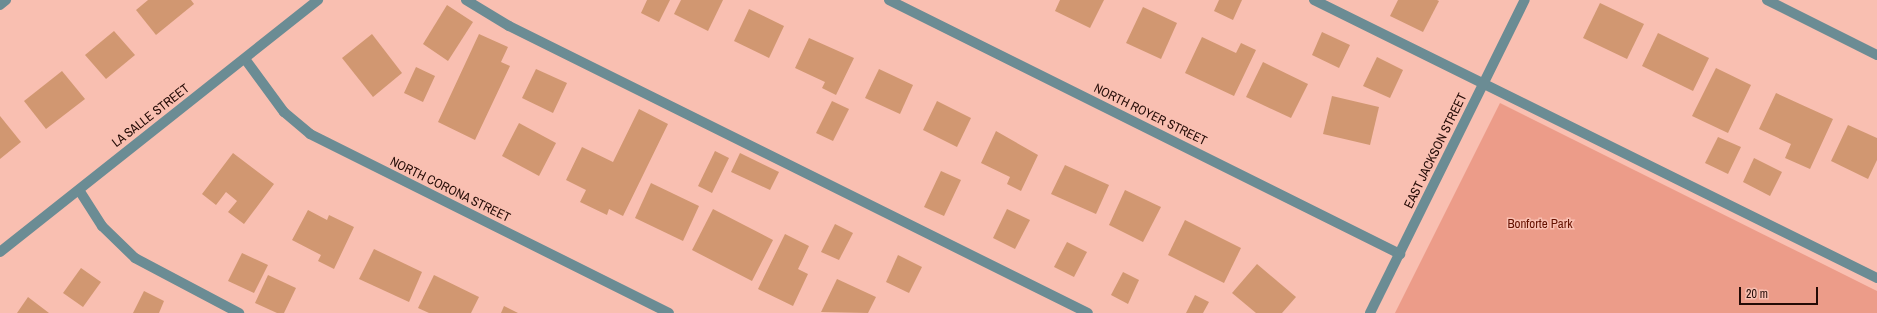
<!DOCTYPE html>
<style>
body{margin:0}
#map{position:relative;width:1877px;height:313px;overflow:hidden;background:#f9bfb1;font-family:"Archivo Narrow",sans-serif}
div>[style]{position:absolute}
.green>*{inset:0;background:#ec9c89}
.building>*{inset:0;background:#d19771}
.minor>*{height:10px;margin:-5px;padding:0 5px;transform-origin:5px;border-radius:5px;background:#6b8c94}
span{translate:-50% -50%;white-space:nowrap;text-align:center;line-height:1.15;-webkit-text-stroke:3px #f9bfb1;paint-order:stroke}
.street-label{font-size:13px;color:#240b06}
.park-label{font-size:13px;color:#651100}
.scale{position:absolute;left:1739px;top:287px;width:79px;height:18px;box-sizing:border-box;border:2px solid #240b06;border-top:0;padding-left:5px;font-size:12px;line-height:14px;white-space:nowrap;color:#240b06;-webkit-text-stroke:3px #f9bfb1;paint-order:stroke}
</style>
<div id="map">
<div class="green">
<div style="clip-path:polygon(1500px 103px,1877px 291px,1877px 313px,1395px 313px)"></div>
</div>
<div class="building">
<div style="clip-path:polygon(148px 0,191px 0,194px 4px,156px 35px,136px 10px)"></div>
<div style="clip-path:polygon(647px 0,670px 0,659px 22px,641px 13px)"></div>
<div style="clip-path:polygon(681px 0,723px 0,708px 31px,674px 14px)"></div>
<div style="clip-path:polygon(1060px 0,1104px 0,1090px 28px,1055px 11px)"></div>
<div style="clip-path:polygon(1219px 0,1242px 0,1233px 20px,1214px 11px)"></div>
<div style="clip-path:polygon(1398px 0,1437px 0,1439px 1px,1423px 32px,1390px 16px)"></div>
<div style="clip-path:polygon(1600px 3px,1644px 24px,1627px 59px,1583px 38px)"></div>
<div style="clip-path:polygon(447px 5px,473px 22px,448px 61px,423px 44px)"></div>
<div style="clip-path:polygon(1143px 7px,1177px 23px,1161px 59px,1126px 43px)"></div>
<div style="clip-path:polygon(749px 9px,784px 26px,769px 58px,734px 41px)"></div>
<div style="clip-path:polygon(114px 31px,135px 55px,106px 79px,85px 55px)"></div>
<div style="clip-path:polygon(1322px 32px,1350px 45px,1339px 68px,1312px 55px)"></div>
<div style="clip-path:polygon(1658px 33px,1709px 58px,1693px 91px,1642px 66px)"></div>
<div style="clip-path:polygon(372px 34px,402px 73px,373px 97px,342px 58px)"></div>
<div style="clip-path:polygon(479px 34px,508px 47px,501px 62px,510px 66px,475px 140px,438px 122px)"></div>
<div style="clip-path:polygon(1202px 37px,1236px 53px,1241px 43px,1256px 50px,1234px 96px,1185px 73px)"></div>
<div style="clip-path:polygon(809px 38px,854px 58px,836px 95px,822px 88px,825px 82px,795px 68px)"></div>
<div style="clip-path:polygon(1377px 57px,1403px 70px,1390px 98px,1363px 86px)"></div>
<div style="clip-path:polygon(1263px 62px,1308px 84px,1291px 118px,1246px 97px)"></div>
<div style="clip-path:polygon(416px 67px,435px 76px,423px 102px,404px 93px)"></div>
<div style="clip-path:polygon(1716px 68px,1751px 85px,1728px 133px,1692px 116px)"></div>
<div style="clip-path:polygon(536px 69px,567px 83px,553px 113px,522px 98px)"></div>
<div style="clip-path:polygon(879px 69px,913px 85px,900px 114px,865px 98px)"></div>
<div style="clip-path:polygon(62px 71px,85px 99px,46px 129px,24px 101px)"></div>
<div style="clip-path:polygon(1776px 93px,1833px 119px,1810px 169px,1785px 158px,1791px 144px,1759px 129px)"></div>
<div style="clip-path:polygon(1332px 96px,1379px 107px,1370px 145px,1323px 134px)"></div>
<div style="clip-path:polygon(832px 101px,849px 109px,833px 141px,816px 133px)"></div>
<div style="clip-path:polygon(937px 101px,971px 118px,957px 147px,923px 130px)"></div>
<div style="clip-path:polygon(639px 109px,668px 124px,623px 216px,609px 209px,607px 215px,580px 202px,586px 190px,566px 180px,582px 147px,613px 162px)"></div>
<div style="clip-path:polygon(0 116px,21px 142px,0 159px)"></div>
<div style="clip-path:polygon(519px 123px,556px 143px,539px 176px,502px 156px)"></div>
<div style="clip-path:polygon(1848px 125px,1877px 138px,1877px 160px,1868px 179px,1831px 161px)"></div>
<div style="clip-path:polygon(996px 131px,1038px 155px,1021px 191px,1007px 184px,1010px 177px,981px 163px)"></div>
<div style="clip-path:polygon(1718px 137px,1741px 147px,1728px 174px,1705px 163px)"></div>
<div style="clip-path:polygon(715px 151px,729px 158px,712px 193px,698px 186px)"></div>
<div style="clip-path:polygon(233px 153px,274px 184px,244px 224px,228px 212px,237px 201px,226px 192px,216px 205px,202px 194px)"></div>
<div style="clip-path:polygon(740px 153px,779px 172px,770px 190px,731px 172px)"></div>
<div style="clip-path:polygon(1754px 158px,1782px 172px,1770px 196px,1743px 182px)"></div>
<div style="clip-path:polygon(1065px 165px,1109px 185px,1096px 214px,1051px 194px)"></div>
<div style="clip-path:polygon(941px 171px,961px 180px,944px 216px,924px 207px)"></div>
<div style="clip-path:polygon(651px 183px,699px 206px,683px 241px,635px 218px)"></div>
<div style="clip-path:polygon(1125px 190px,1161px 207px,1143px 242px,1109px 225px)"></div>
<div style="clip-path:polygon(713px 209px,773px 240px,752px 281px,692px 250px)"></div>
<div style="clip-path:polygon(1007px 209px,1030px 220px,1015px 249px,993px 238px)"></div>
<div style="clip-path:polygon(308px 210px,327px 220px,329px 215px,354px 227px,334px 269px,318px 261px,321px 255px,292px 240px)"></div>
<div style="clip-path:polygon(1185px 220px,1241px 248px,1224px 283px,1168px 255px)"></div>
<div style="clip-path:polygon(835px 224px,853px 233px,839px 260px,821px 252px)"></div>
<div style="clip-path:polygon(785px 234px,809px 246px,798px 269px,808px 274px,793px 306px,758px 289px)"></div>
<div style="clip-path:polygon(1067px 242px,1087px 252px,1074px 277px,1054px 267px)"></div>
<div style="clip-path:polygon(374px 249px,422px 272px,409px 302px,359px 279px)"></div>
<div style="clip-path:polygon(242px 253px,268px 265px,254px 293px,228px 281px)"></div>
<div style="clip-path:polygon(898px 255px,922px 267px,909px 293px,886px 282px)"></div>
<div style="clip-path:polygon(1257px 264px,1296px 297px,1282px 313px,1256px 313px,1232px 293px)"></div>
<div style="clip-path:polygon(81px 268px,101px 282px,83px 307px,63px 293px)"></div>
<div style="clip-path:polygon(1123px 272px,1139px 280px,1128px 304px,1111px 295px)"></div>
<div style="clip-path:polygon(268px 275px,296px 288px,284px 313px,277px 313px,255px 303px)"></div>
<div style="clip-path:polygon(434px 275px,479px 297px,471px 313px,429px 313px,418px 308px)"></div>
<div style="clip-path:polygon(837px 279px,876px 297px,868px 313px,821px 312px)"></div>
<div style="clip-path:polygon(144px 291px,164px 301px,159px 313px,133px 313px)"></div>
<div style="clip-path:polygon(1195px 295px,1209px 302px,1203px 313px,1186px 313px)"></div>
<div style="clip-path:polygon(28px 297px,49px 313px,17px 313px)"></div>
<div style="clip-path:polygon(504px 306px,518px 313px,501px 313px)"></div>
</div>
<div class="minor">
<div style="left:466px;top:0;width:50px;rotate:31.2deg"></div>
<div style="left:509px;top:26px;width:646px;rotate:26.37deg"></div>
<div style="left:889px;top:0;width:571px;rotate:26.43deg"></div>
<div style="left:1314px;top:0;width:628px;rotate:26.28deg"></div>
<div style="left:1767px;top:0;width:123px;rotate:26.6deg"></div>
<div style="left:0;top:5px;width:8px;rotate:-40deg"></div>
<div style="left:245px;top:59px;width:66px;rotate:53.7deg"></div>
<div style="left:284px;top:112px;width:34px;rotate:40deg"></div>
<div style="left:310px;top:134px;width:401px;rotate:26.5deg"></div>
<div style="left:79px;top:190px;width:43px;rotate:57.4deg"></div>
<div style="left:102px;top:226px;width:46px;rotate:44.1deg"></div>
<div style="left:135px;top:258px;width:118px;rotate:27.9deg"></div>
<div style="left:0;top:252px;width:406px;rotate:-38.4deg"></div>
<div style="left:1370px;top:313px;width:349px;rotate:-63.7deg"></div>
</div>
<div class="street-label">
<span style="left:1150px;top:115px;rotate:26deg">NORTH ROYER STREET</span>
<span style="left:151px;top:116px;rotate:-38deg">LA SALLE STREET</span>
<span style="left:1436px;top:151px;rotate:-64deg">EAST JACKSON STREET</span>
<span style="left:450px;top:190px;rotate:26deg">NORTH CORONA STREET</span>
</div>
<div class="park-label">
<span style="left:1540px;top:224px">Bonforte Park</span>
</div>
<div class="scale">20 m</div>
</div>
